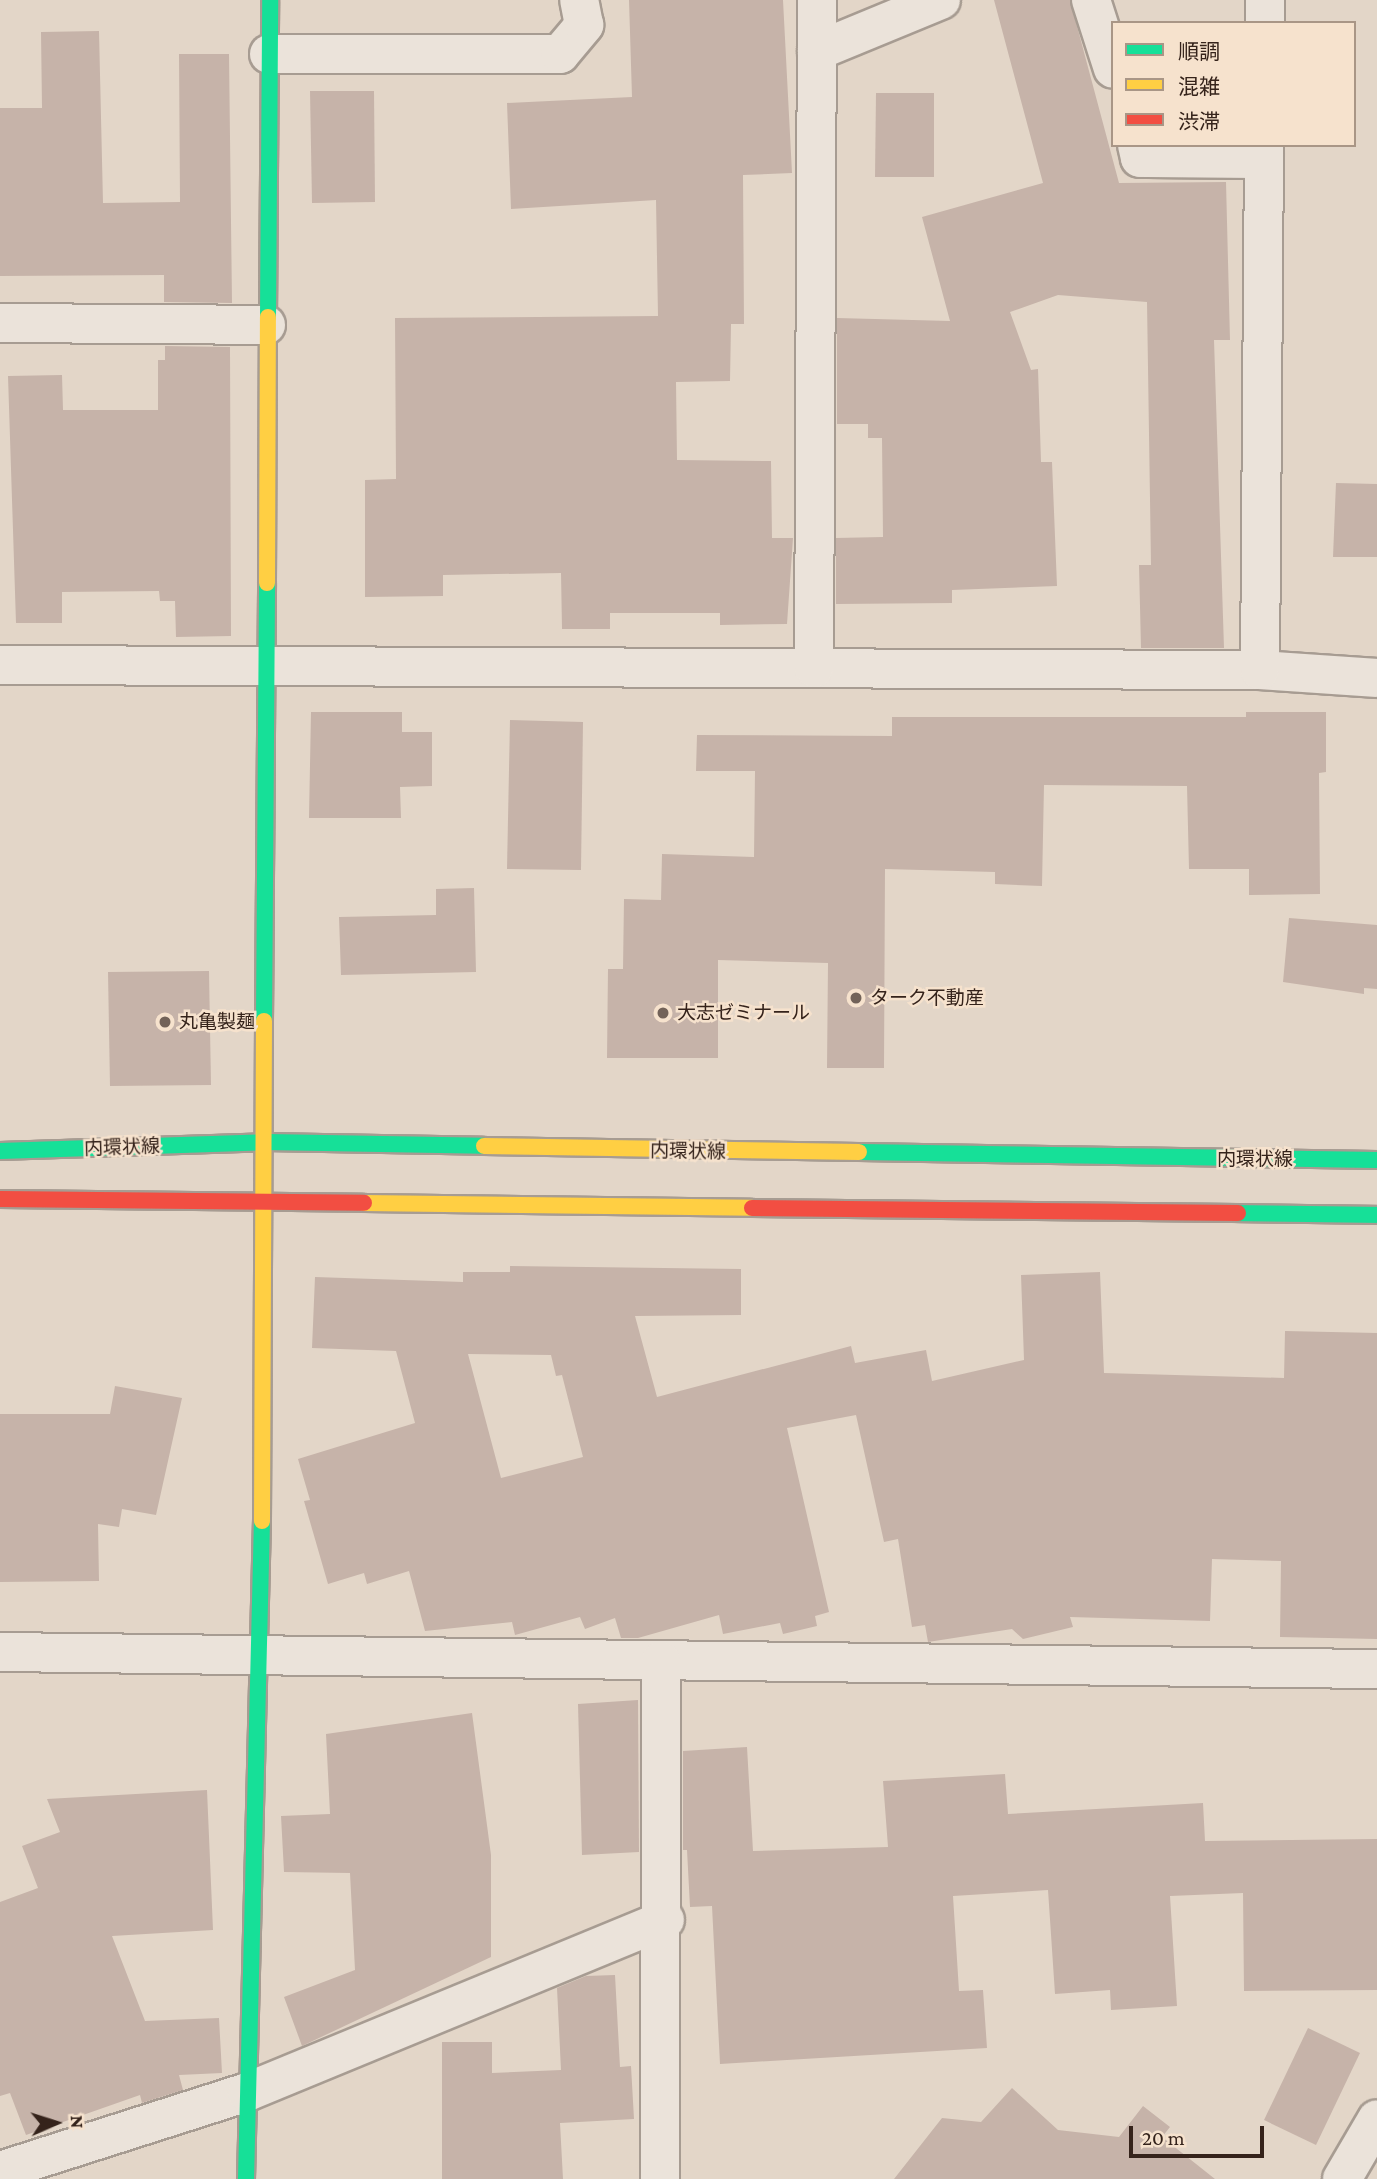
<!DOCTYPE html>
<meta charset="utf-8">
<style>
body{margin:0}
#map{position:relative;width:1377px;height:2179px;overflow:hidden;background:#e3d6c8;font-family:"Crimson Pro","Noto Sans JP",serif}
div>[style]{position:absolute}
.building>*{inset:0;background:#c6b3a9}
.roads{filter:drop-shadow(2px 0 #a79c92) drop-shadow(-2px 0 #a79c92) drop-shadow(0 2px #a79c92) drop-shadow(0 -2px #a79c92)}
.street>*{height:38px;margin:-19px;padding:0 19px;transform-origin:19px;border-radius:19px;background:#ebe3da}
.fast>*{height:16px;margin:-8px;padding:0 8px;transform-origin:8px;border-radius:8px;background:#16e098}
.slow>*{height:16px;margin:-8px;padding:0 8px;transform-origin:8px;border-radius:8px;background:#ffcf43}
.jam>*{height:16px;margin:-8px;padding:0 8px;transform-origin:8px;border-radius:8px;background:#f24e42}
.dots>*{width:19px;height:19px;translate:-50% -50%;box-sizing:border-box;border:4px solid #f6e2cd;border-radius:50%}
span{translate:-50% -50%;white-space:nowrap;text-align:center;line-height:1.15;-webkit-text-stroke:5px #f6e2cd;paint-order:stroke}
.poi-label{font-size:19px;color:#35231b}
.left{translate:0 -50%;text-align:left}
.street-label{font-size:19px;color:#35231b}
.legend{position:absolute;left:1111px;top:21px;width:245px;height:126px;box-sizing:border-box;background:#f6e2cd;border:2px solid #a99686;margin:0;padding:9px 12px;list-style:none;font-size:21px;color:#35231b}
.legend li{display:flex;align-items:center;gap:14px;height:35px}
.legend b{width:35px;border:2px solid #a99686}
.north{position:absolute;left:21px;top:2088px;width:70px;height:70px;-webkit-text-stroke:5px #f6e2cd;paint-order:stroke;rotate:87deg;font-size:19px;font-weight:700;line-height:28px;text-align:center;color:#35231b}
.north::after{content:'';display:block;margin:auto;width:24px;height:32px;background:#35231b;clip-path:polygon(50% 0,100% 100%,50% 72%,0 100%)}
.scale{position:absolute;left:1129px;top:2126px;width:135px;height:32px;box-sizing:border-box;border:4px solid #35231b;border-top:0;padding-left:9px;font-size:21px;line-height:24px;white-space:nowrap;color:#35231b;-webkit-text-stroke:5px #f6e2cd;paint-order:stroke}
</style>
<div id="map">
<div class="building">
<div style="clip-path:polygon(629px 0,783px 0,792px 173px,743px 175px,744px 324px,731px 324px,730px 381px,676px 382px,677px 460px,771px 461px,772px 538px,793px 538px,787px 624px,720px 625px,720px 613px,610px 613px,610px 629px,562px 629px,561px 573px,443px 575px,443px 596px,365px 597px,365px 480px,396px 479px,395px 318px,658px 316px,656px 200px,511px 209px,507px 103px,632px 97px)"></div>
<div style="clip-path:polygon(994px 0,1070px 0,1119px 183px,1226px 182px,1230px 340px,1214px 340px,1224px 648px,1141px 648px,1139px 565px,1151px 565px,1147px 302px,1058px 295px,1010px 312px,1031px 370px,1038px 369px,1041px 462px,1052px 462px,1057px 586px,952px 590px,952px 603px,836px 604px,836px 538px,883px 537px,882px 438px,868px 438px,868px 424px,837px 424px,837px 318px,950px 321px,922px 217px,1043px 183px)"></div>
<div style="clip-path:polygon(99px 31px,103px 203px,180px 202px,179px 54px,229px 54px,232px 303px,164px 302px,164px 275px,0 276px,0 108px,42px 108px,41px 32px)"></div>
<div style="clip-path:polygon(310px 91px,374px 91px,375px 202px,312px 203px)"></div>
<div style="clip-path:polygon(876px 93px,934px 93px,934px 177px,875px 177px)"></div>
<div style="clip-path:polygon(165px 346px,230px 347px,231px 636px,176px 637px,175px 601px,160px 601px,159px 591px,62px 592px,62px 623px,16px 623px,8px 376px,62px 375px,63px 410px,158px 410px,158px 360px,165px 360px)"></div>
<div style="clip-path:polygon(1336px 483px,1377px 484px,1377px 557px,1333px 557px)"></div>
<div style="clip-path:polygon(311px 712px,402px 712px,402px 732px,432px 732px,432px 786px,400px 787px,401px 818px,309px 818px)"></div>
<div style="clip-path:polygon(1246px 712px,1326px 712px,1326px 772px,1319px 773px,1320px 894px,1249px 895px,1249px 869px,1189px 869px,1187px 786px,1044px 785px,1042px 886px,995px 884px,995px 872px,885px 869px,884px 1068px,827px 1068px,828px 963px,718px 960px,718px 1058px,607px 1058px,608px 969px,623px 969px,624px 899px,661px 900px,662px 854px,754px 857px,755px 771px,696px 771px,697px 735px,892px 736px,892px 717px,1246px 717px)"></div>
<div style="clip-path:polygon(510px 720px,583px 722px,581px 870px,507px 869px)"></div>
<div style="clip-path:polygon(474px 888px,476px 972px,341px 975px,339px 917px,436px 915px,436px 889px)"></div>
<div style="clip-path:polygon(1289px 918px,1377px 925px,1377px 989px,1364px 988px,1364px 994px,1283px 982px)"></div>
<div style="clip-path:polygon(209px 971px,211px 1085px,110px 1086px,108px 972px)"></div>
<div style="clip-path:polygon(evenodd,510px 1266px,741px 1269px,741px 1315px,635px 1316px,657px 1397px,851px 1346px,855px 1363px,926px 1350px,932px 1381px,1024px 1360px,1021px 1275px,1100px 1272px,1104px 1373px,1284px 1378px,1285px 1331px,1377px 1333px,1377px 1639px,1280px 1637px,1281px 1561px,1212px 1559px,1210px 1621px,1070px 1617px,1073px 1627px,1023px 1639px,1012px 1629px,928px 1642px,925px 1625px,912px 1627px,898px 1539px,884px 1542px,856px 1415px,787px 1428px,829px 1612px,815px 1616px,817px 1626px,783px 1634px,780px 1623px,723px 1634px,719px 1615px,638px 1638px,621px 1638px,615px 1618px,585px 1629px,580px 1617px,515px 1635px,512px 1622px,425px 1631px,409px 1571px,367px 1584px,364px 1573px,328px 1584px,304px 1501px,310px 1500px,298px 1459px,415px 1423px,396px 1351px,312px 1348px,315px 1277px,463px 1282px,463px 1272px,510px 1272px,510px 1266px,468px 1354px,551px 1355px,556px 1376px,562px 1375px,583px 1457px,501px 1478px,468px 1354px)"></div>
<div style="clip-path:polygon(115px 1386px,182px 1398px,156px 1515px,122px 1509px,119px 1527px,98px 1524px,99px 1581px,0 1582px,0 1414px,110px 1414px)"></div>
<div style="clip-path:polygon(638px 1700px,639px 1852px,582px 1855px,578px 1704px)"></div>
<div style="clip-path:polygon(472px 1713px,491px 1855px,491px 1957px,302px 2046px,284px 1997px,355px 1970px,350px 1873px,284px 1872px,281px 1816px,330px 1814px,326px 1734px)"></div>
<div style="clip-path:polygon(747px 1747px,753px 1851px,888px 1847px,883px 1781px,1005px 1774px,1008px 1814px,1203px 1803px,1205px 1841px,1377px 1839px,1377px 1990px,1244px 1991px,1243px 1893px,1170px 1896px,1177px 2006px,1111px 2010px,1110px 1990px,1055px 1994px,1048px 1890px,953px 1896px,959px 1991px,983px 1990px,987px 2048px,720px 2064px,712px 1906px,690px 1907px,687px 1850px,683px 1850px,683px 1751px)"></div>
<div style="clip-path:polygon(207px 1790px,213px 1930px,112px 1936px,145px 2021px,219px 2018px,222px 2073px,179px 2075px,183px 2090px,142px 2103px,140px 2095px,26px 2135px,10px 2093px,0 2096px,0 1902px,38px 1888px,22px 1846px,60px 1832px,47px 1799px)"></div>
<div style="clip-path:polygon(615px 1975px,620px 2067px,631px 2066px,634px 2119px,560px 2123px,563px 2179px,442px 2179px,442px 2042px,492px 2042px,492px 2073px,561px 2070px,557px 1988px,586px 1976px)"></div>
<div style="clip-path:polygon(1308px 2028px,1360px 2053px,1316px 2145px,1264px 2120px)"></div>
<div style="clip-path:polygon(1012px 2088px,1058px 2130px,1119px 2137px,1143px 2106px,1170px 2127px,1162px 2137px,1215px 2179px,894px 2179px,942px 2118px,981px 2122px)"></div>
</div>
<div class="roads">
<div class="street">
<div style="left:1091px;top:0;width:72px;rotate:72.3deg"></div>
<div style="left:1265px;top:23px;width:23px;rotate:-90deg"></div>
<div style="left:817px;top:51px;width:134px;rotate:-22.4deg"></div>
<div style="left:269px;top:54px;width:291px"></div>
<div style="left:560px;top:54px;width:38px;rotate:-50deg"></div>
<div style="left:584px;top:25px;width:25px;rotate:-101deg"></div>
<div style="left:1137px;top:145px;width:13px;rotate:77deg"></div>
<div style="left:1140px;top:158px;width:124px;rotate:0.5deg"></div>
<div style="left:0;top:323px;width:266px;rotate:0.4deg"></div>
<div style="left:0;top:665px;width:1260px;rotate:0.23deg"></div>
<div style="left:1260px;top:670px;width:117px;rotate:3.9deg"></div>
<div style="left:814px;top:668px;width:668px;rotate:-89.74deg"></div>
<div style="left:1260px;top:670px;width:525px;rotate:-89.56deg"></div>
<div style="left:0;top:1652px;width:1377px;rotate:0.71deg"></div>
<div style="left:0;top:2171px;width:259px;rotate:-17.7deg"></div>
<div style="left:247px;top:2092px;width:452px;rotate:-22.4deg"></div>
<div style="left:660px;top:2179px;width:518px;rotate:-89.89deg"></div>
<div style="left:1342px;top:2179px;width:69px;rotate:-59.7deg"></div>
</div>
<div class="fast">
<div style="left:268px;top:317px;width:317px;rotate:-89.6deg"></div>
<div style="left:264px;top:1021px;width:438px;rotate:-89.6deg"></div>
<div style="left:0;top:1151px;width:265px;rotate:-1.9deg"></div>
<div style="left:265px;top:1142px;width:219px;rotate:1deg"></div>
<div style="left:859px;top:1152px;width:518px;rotate:0.88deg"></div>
<div style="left:1238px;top:1213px;width:139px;rotate:0.8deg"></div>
<div style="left:246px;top:2179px;width:658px;rotate:-88.61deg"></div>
</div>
<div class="slow">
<div style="left:267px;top:583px;width:266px;rotate:-89.8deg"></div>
<div style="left:484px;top:1146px;width:375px;rotate:0.9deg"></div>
<div style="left:364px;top:1203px;width:388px;rotate:0.7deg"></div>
<div style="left:262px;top:1521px;width:500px;rotate:-89.77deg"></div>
</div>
<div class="jam">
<div style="left:0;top:1199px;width:364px;rotate:0.6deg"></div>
<div style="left:752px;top:1208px;width:486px;rotate:0.6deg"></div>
</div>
</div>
<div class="dots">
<div style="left:856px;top:998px;background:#726258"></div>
<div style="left:663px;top:1013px;background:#726258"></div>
<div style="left:165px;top:1022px;background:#726258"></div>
</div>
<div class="poi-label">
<span class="left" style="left:870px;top:998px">ターク不動産</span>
<span class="left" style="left:677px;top:1013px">大志ゼミナール</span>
<span class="left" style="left:179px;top:1022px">丸亀製麺</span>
</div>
<div class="street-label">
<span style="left:122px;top:1147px;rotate:-2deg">内環状線</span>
<span style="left:688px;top:1151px;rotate:1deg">内環状線</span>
<span style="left:1255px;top:1159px">内環状線</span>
</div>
<ul class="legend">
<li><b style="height:9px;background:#16e098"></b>順調</li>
<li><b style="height:9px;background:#ffcf43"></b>混雑</li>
<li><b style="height:9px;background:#f24e42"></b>渋滞</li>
</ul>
<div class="north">N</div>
<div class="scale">20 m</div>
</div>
